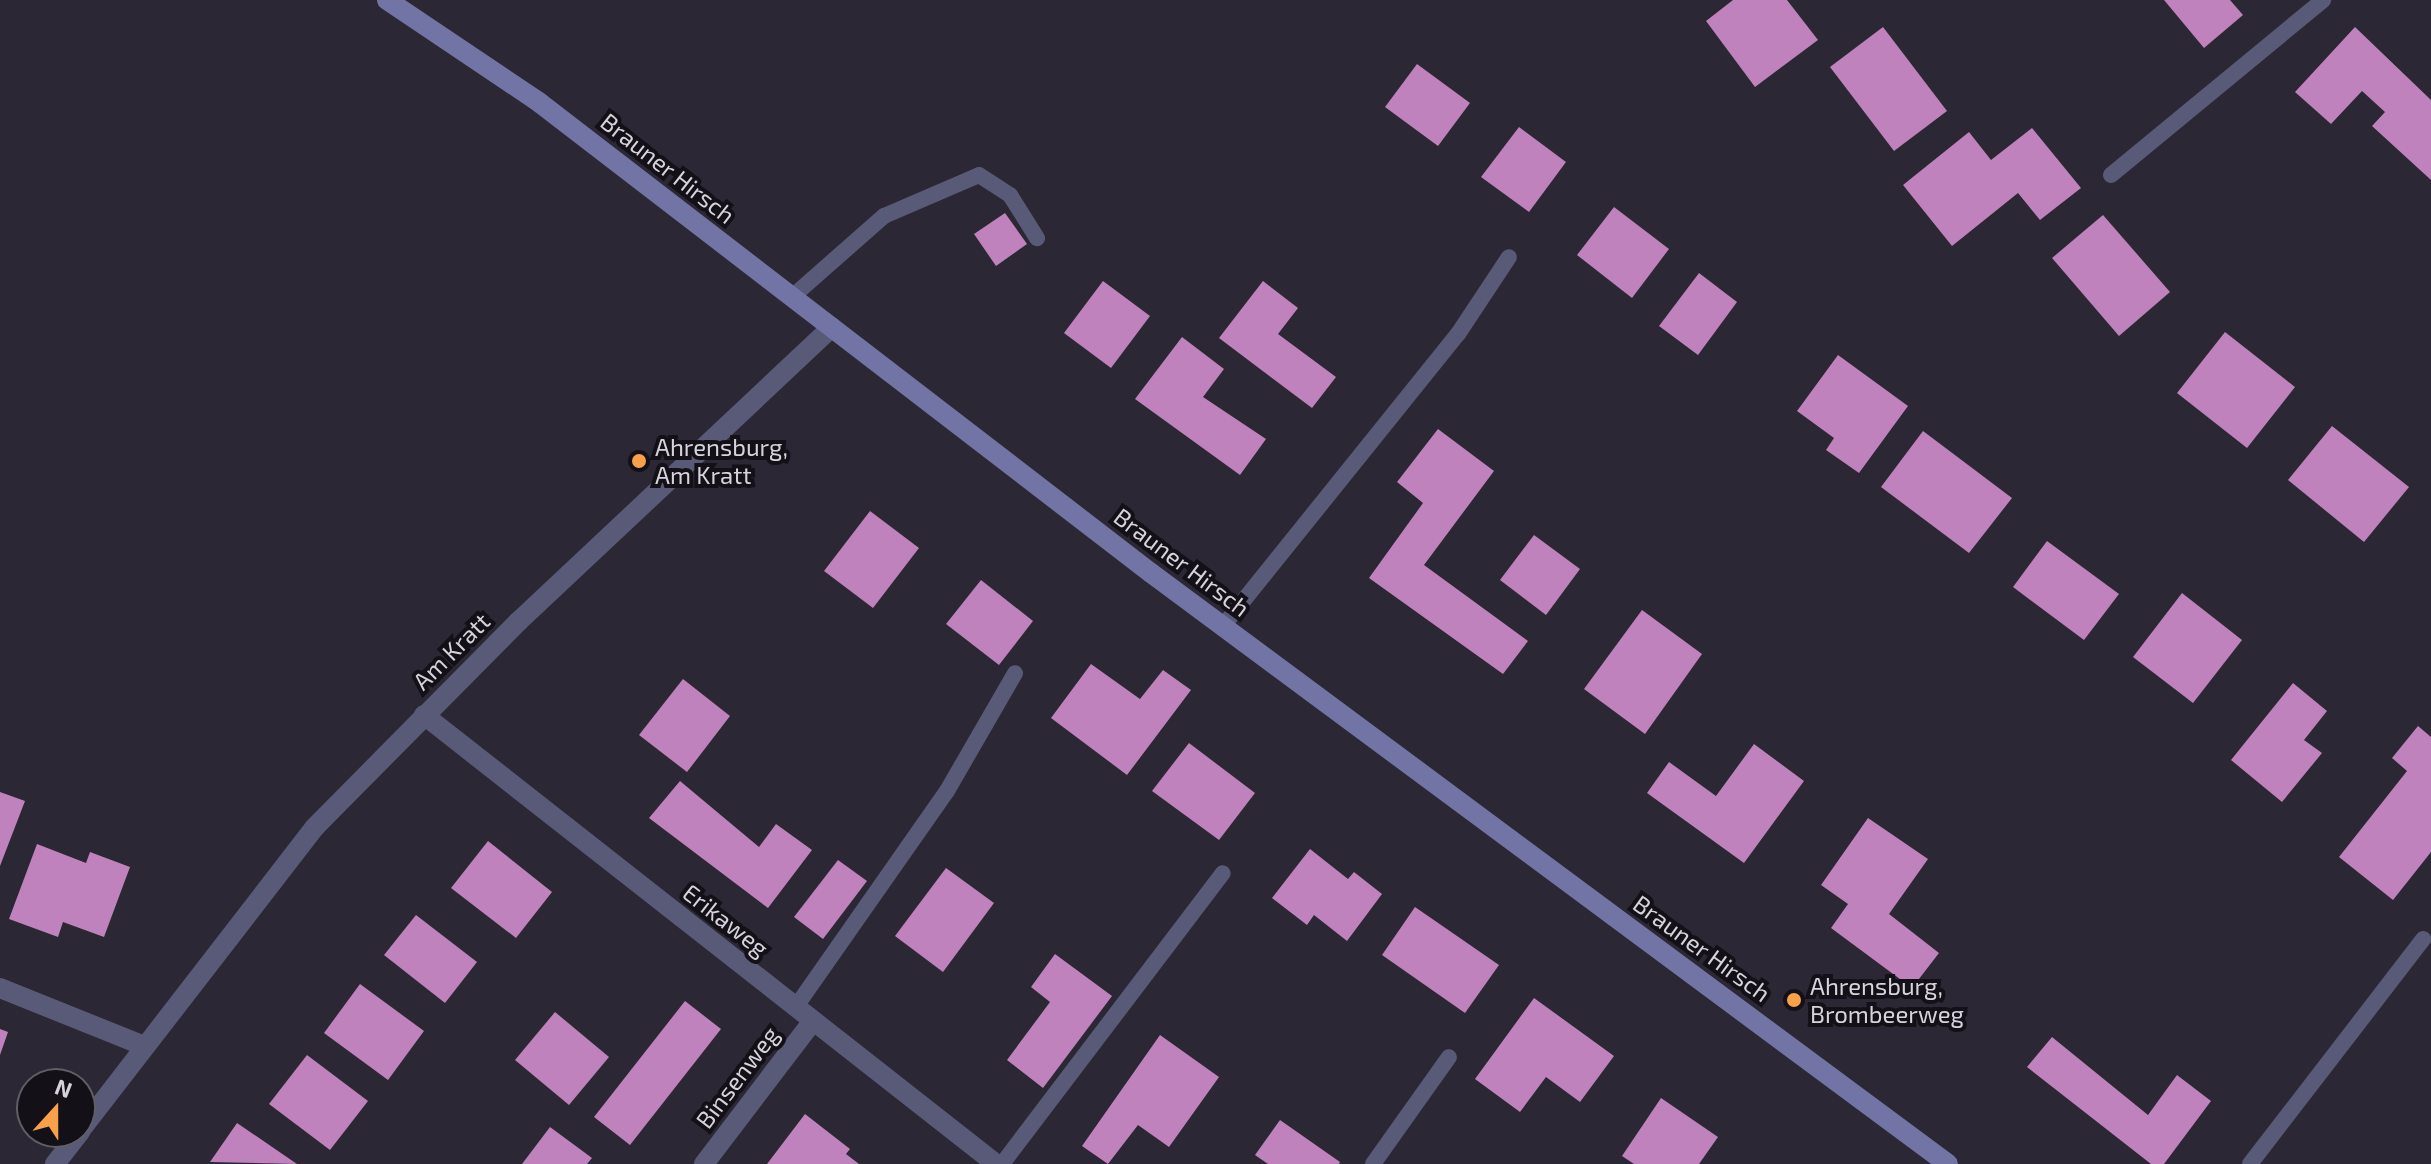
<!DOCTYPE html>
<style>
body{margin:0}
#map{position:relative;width:2431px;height:1164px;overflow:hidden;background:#2c2734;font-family:"Exo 2",sans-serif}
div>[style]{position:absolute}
.building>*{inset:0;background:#bf82bc}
.lane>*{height:16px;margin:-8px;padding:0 8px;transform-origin:8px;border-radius:8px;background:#585a78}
.street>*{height:20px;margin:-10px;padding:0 10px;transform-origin:10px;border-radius:10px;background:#585a78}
.secondary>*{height:20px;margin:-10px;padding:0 10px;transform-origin:10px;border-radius:10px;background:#7174a4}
.dots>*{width:22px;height:22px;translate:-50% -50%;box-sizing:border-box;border:4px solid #131117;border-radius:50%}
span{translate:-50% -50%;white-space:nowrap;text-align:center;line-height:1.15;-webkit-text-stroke:8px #131117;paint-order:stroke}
.street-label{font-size:24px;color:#d7d3dc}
.poi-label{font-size:24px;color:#d7d3dc}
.left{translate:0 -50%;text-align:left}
.north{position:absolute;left:16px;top:1068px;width:80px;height:80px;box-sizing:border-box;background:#131117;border:2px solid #615f66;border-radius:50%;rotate:21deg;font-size:22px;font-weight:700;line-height:32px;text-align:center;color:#d7d3dc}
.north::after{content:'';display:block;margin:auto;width:28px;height:36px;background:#f8a14a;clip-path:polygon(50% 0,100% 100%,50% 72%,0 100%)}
</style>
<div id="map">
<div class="building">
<div style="clip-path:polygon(1733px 0,1787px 0,1818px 40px,1755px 87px,1706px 21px)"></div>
<div style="clip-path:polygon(2164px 0,2230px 0,2243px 15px,2204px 48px)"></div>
<div style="clip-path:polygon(1883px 27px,1947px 111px,1894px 151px,1830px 67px)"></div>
<div style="clip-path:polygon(2355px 27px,2431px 100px,2431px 180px,2372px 126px,2385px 112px,2362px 91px,2331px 124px,2295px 92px)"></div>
<div style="clip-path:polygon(1417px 64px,1470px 103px,1438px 146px,1385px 107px)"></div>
<div style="clip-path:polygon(1519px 127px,1566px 162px,1529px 212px,1481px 177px)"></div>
<div style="clip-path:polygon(2032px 128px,2081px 188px,2040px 220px,2018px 193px,1952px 246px,1903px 185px,1969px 132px,1991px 160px)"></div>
<div style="clip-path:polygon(1614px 207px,1669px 249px,1632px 298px,1577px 255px)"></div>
<div style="clip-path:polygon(1005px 213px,1027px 244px,996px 266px,974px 234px)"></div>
<div style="clip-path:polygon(2103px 215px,2170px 292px,2119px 336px,2052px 258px)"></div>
<div style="clip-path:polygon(1699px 273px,1737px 302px,1698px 355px,1659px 326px)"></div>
<div style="clip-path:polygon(1103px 281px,1150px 316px,1111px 368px,1064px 333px)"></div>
<div style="clip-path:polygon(1263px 281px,1298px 308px,1278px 334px,1336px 377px,1312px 408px,1219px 338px)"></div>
<div style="clip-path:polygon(2225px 332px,2295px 387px,2247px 448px,2177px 393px)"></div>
<div style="clip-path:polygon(1182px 337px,1224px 369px,1203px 397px,1266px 439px,1240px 475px,1135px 399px)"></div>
<div style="clip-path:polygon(1838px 355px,1908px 406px,1859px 473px,1826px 450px,1834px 438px,1797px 411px)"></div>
<div style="clip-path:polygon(2332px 426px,2409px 487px,2364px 542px,2288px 480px)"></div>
<div style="clip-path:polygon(1438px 429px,1494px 471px,1424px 565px,1528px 641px,1503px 674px,1369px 578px,1423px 503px,1397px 482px)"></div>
<div style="clip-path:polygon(1923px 431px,2012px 498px,1969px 553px,1881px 487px)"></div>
<div style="clip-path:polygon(870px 511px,919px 548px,873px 608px,824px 571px)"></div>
<div style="clip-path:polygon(1534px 535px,1580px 569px,1546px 615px,1500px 580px)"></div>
<div style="clip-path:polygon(2047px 541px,2119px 594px,2084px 640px,2013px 587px)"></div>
<div style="clip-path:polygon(981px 580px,1033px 621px,999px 665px,946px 624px)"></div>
<div style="clip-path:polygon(2182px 593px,2242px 640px,2193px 703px,2133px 657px)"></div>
<div style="clip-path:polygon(1642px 610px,1702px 654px,1645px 734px,1584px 689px)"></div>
<div style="clip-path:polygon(1091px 664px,1140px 699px,1163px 670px,1191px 690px,1127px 775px,1051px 718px)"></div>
<div style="clip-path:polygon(683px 679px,730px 716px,687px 772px,639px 735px)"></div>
<div style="clip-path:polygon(2293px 683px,2327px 711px,2304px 740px,2322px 753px,2282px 802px,2231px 760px)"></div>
<div style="clip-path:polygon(2418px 726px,2431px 737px,2431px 852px,2393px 900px,2339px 857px,2407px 771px,2392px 758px)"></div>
<div style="clip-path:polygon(1189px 743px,1255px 793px,1219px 840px,1152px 791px)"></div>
<div style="clip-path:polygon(1754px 744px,1804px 781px,1744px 863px,1647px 793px,1669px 762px,1716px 796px)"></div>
<div style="clip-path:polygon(680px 781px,759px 847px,776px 824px,812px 850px,768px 908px,649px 818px)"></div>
<div style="clip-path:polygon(0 792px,25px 801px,0 866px)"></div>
<div style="clip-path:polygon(1868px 818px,1928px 859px,1889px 914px,1939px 953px,1912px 988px,1831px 928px,1848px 904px,1821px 885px)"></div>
<div style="clip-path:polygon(488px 841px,552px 892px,516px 938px,451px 888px)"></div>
<div style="clip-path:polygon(37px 844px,86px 863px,90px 852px,130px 867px,104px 937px,63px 922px,58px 937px,9px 919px)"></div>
<div style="clip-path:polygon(1310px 849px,1348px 879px,1354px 872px,1382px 894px,1347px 941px,1314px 915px,1307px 925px,1272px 898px)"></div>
<div style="clip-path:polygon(838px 860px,867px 881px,823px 939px,794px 917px)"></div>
<div style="clip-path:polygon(946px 868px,994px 903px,943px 972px,895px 936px)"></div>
<div style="clip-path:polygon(1415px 907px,1499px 965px,1465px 1013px,1382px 955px)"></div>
<div style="clip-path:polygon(416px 915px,477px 962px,445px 1003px,384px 955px)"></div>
<div style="clip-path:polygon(1055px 954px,1112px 996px,1043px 1088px,1007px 1060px,1050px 1002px,1031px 987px)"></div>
<div style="clip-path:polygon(360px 984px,424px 1031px,388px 1080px,324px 1033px)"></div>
<div style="clip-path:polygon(1534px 998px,1614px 1056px,1580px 1102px,1546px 1077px,1520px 1112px,1475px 1079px)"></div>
<div style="clip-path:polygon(685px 1001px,721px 1029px,630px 1145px,594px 1117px)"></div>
<div style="clip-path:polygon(555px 1012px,609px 1057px,569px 1105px,515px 1060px)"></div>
<div style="clip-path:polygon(0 1029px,8px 1032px,0 1055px)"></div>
<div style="clip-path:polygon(1160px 1035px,1219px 1077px,1169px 1147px,1138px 1125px,1108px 1164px,1082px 1146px)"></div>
<div style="clip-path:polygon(2052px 1037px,2148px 1115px,2177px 1075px,2211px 1101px,2164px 1164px,2151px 1164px,2027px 1067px)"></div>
<div style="clip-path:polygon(307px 1055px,368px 1101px,330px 1150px,269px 1104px)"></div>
<div style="clip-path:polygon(1661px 1098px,1718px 1137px,1699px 1164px,1634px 1164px,1622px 1156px)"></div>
<div style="clip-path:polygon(805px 1114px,850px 1149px,846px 1154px,859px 1164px,767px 1164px)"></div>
<div style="clip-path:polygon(1280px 1120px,1340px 1162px,1339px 1164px,1268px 1164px,1255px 1155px)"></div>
<div style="clip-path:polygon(237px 1123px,297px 1164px,210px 1162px)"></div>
<div style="clip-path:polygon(550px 1127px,592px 1158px,587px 1164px,522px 1164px)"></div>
</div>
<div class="lane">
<div style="left:2111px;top:175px;width:275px;rotate:-39.5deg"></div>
<div style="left:792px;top:297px;width:123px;rotate:-41.4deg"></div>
<div style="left:884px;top:216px;width:103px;rotate:-23.3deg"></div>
<div style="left:979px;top:175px;width:37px;rotate:33deg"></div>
<div style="left:1010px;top:195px;width:51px;rotate:57.9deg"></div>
<div style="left:1223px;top:626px;width:375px;rotate:-51.2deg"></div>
<div style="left:1458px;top:334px;width:92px;rotate:-56.5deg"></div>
<div style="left:795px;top:1008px;width:265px;rotate:-55deg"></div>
<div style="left:947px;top:791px;width:136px;rotate:-60deg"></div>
<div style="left:1002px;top:1164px;width:365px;rotate:-52.8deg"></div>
<div style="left:1373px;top:1164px;width:131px;rotate:-54.6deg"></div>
<div style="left:2250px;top:1164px;width:284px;rotate:-52.4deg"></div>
</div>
<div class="street">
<div style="left:424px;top:715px;width:727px;rotate:38.13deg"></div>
<div style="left:0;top:988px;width:155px;rotate:21.9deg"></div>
<div style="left:80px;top:1131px;width:383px;rotate:-52.3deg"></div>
<div style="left:314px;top:828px;width:291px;rotate:-45.3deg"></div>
<div style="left:519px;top:621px;width:429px;rotate:-43.2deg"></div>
<div style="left:55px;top:1164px;width:41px;rotate:-52deg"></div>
<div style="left:704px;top:1164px;width:178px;rotate:-52.7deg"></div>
</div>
<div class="secondary">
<div style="left:387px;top:0;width:184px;rotate:33.9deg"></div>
<div style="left:540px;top:103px;width:771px;rotate:37.57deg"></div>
<div style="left:1151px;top:573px;width:992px;rotate:36.56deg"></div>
</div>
<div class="dots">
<div style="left:639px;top:461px;background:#f8a14a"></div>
<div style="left:1794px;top:1000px;background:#f8a14a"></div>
</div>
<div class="street-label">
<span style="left:668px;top:168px;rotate:38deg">Brauner Hirsch</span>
<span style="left:1182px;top:562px;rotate:37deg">Brauner Hirsch</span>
<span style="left:451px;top:651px;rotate:-45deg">Am Kratt</span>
<span style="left:726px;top:920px;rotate:38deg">Erikaweg</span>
<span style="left:1702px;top:948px;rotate:36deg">Brauner Hirsch</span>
<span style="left:737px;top:1077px;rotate:-53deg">Binsenweg</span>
</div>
<div class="poi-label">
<span class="left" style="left:655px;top:461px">Ahrensburg,<br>Am Kratt</span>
<span class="left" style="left:1810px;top:1000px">Ahrensburg,<br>Brombeerweg</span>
</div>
<div class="north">N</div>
</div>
